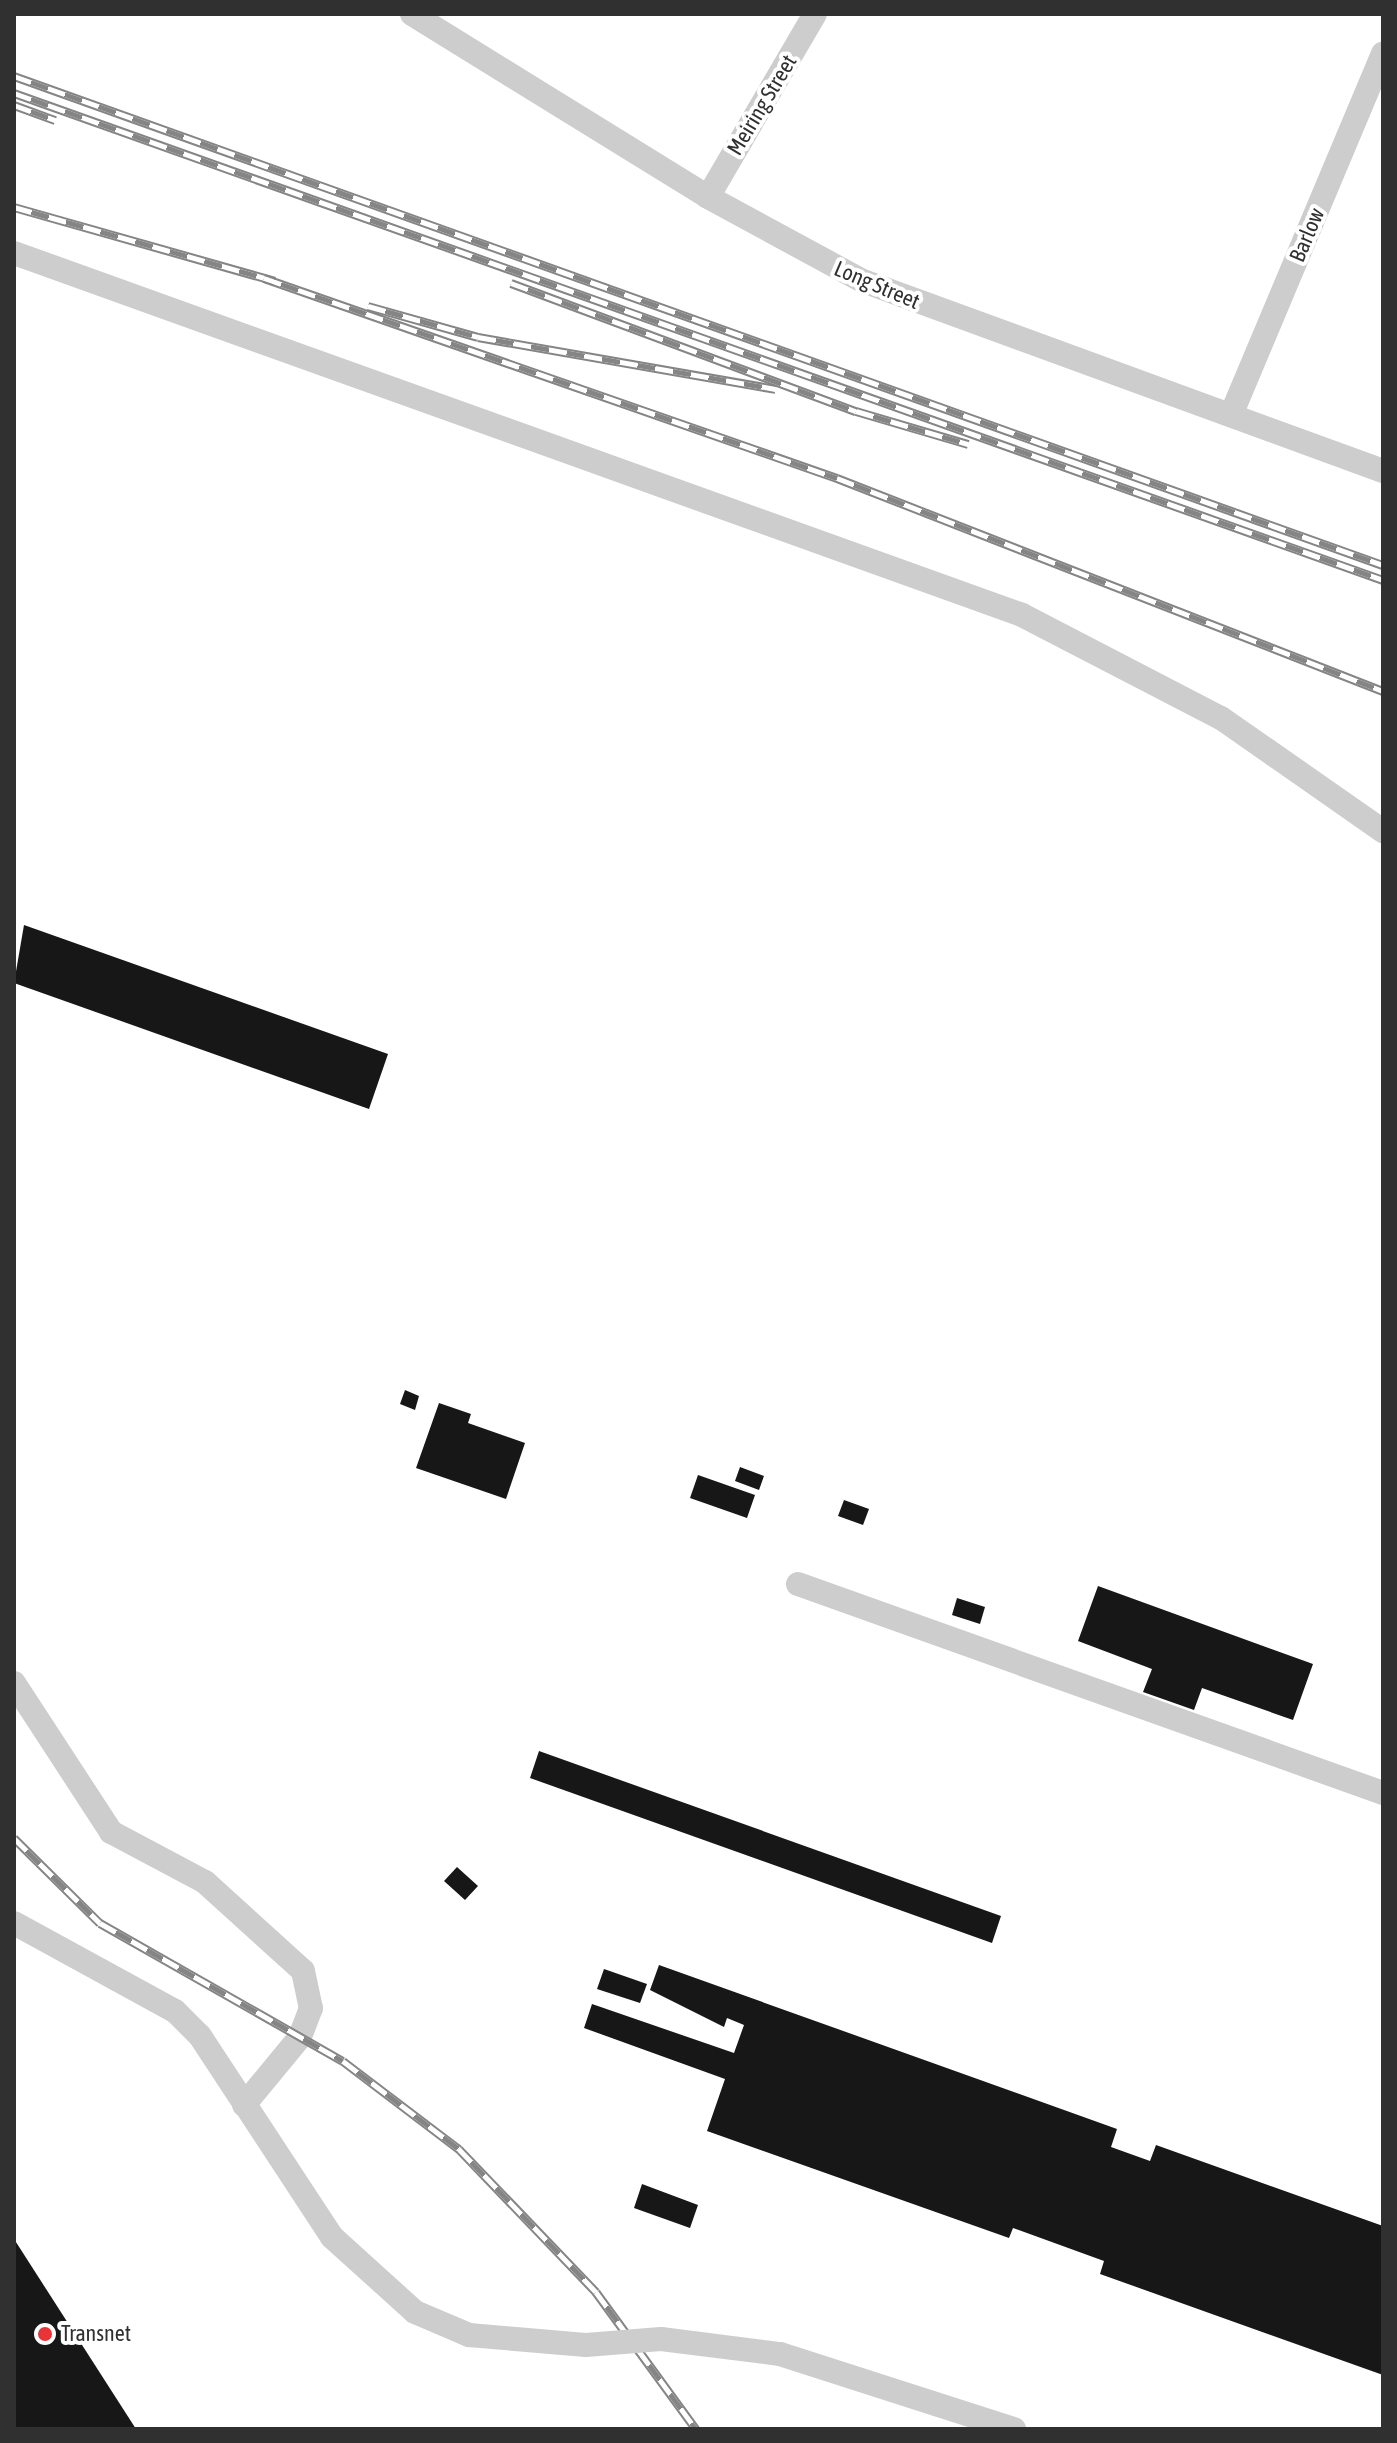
<!DOCTYPE html>
<style>
body{margin:0}
#map{position:relative;width:1397px;height:2443px;overflow:hidden;background:#fff;font-family:"Asap Condensed",sans-serif}
div>[style]{position:absolute}
.building>*{inset:0;background:#171717}
.minor>*{height:24px;margin:-12px;padding:0 12px;transform-origin:12px;border-radius:12px;background:#cdcdcd}
.rail>*{height:9px;margin-top:-4.5px;transform-origin:0;background:repeating-linear-gradient(90deg,#fff 0 18px,#858585 0 36px);box-sizing:border-box;border-block:2px solid #858585}
.minor-bridge>*{height:24px;margin:-12px;padding:0 12px;transform-origin:12px;border-radius:12px;background:#cdcdcd}
.dots>*{width:22px;height:22px;translate:-50% -50%;box-sizing:border-box;border:4px solid #fff;border-radius:50%}
span{translate:-50% -50%;white-space:nowrap;text-align:center;line-height:1.15;-webkit-text-stroke:8px #fff;paint-order:stroke}
.street-label{font-size:22px;color:#303030}
.poi-label{font-size:22px;color:#303030}
.left{translate:0 -50%;text-align:left}
.frame{position:absolute;inset:0;border:16px solid #303030;pointer-events:none}
</style>
<div id="map">
<div class="building">
<div style="clip-path:polygon(24px 925px,388px 1054px,369px 1109px,14px 983px)"></div>
<div style="clip-path:polygon(405px 1390px,419px 1396px,415px 1410px,400px 1404px)"></div>
<div style="clip-path:polygon(439px 1403px,471px 1414px,468px 1423px,525px 1443px,506px 1499px,416px 1468px)"></div>
<div style="clip-path:polygon(740px 1467px,764px 1476px,759px 1490px,735px 1481px)"></div>
<div style="clip-path:polygon(698px 1475px,755px 1495px,747px 1518px,690px 1498px)"></div>
<div style="clip-path:polygon(844px 1500px,869px 1509px,863px 1525px,838px 1516px)"></div>
<div style="clip-path:polygon(1098px 1586px,1313px 1664px,1293px 1720px,1202px 1688px,1194px 1710px,1143px 1692px,1152px 1669px,1078px 1641px)"></div>
<div style="clip-path:polygon(957px 1598px,985px 1607px,980px 1624px,952px 1615px)"></div>
<div style="clip-path:polygon(539px 1751px,1001px 1916px,992px 1943px,530px 1778px)"></div>
<div style="clip-path:polygon(457px 1867px,478px 1886px,465px 1900px,444px 1881px)"></div>
<div style="clip-path:polygon(659px 1965px,1117px 2129px,1111px 2147px,1150px 2161px,1156px 2145px,1383px 2226px,1383px 2375px,1100px 2274px,1104px 2261px,1013px 2228px,1009px 2238px,707px 2131px,725px 2079px,584px 2028px,592px 2004px,734px 2053px,744px 2025px,727px 2018px,724px 2027px,650px 1990px)"></div>
<div style="clip-path:polygon(604px 1969px,647px 1984px,640px 2003px,597px 1989px)"></div>
<div style="clip-path:polygon(642px 2184px,698px 2205px,690px 2228px,634px 2208px)"></div>
<div style="clip-path:polygon(14px 2239px,136px 2429px,14px 2429px)"></div>
</div>
<div class="minor">
<div style="left:412px;top:14px;width:348px;rotate:31.7deg"></div>
<div style="left:708px;top:197px;width:176px;rotate:28.5deg"></div>
<div style="left:863px;top:281px;width:554px;rotate:20.07deg"></div>
<div style="left:708px;top:197px;width:212px;rotate:-59.7deg"></div>
<div style="left:14px;top:253px;width:1071px;rotate:19.75deg"></div>
<div style="left:1022px;top:615px;width:224px;rotate:27.4deg"></div>
<div style="left:1221px;top:718px;width:198px;rotate:34.9deg"></div>
<div style="left:1231px;top:415px;width:392px;rotate:-67.2deg"></div>
<div style="left:798px;top:1584px;width:621px;rotate:19.66deg"></div>
<div style="left:14px;top:1683px;width:178px;rotate:56.9deg"></div>
<div style="left:111px;top:1832px;width:106px;rotate:28deg"></div>
<div style="left:205px;top:1882px;width:132px;rotate:42.2deg"></div>
<div style="left:303px;top:1971px;width:38px;rotate:78deg"></div>
<div style="left:311px;top:2008px;width:31px;rotate:111deg"></div>
<div style="left:300px;top:2037px;width:88px;rotate:129.5deg"></div>
<div style="left:14px;top:1923px;width:183px;rotate:28.7deg"></div>
<div style="left:175px;top:2011px;width:35px;rotate:45deg"></div>
<div style="left:200px;top:2036px;width:240px;rotate:56.7deg"></div>
<div style="left:332px;top:2237px;width:112px;rotate:42.1deg"></div>
<div style="left:415px;top:2312px;width:59px;rotate:23.1deg"></div>
<div style="left:469px;top:2335px;width:117px;rotate:4.9deg"></div>
<div style="left:661px;top:2339px;width:120px;rotate:7.2deg"></div>
<div style="left:780px;top:2354px;width:246px;rotate:17.8deg"></div>
</div>
<div class="rail">
<div style="left:14px;top:76px;width:1454px;rotate:19.66deg"></div>
<div style="left:14px;top:93px;width:1453px;rotate:19.58deg"></div>
<div style="left:14px;top:105px;width:44px;rotate:20.1deg"></div>
<div style="left:14px;top:207px;width:271px;rotate:15.8deg"></div>
<div style="left:264px;top:278px;width:607px;rotate:19.24deg"></div>
<div style="left:837px;top:478px;width:586px;rotate:21.31deg"></div>
<div style="left:511px;top:283px;width:368px;rotate:20.4deg"></div>
<div style="left:856px;top:411px;width:117px;rotate:16.4deg"></div>
<div style="left:368px;top:306px;width:114px;rotate:15.7deg"></div>
<div style="left:478px;top:337px;width:302px;rotate:9.9deg"></div>
<div style="left:14px;top:1838px;width:121px;rotate:44.7deg"></div>
<div style="left:100px;top:1923px;width:279px;rotate:29.6deg"></div>
<div style="left:343px;top:2061px;width:146px;rotate:37.2deg"></div>
<div style="left:459px;top:2149px;width:198px;rotate:46.2deg"></div>
<div style="left:596px;top:2292px;width:170px;rotate:53.9deg"></div>
</div>
<div class="minor-bridge">
<div style="left:586px;top:2345px;width:75px;rotate:-4.6deg"></div>
</div>
<div class="dots">
<div style="left:45px;top:2334px;background:#e63438"></div>
</div>
<div class="street-label">
<span style="left:762px;top:105px;rotate:-59deg">Meiring Street</span>
<span style="left:1307px;top:235px;rotate:-67deg">Barlow</span>
<span style="left:877px;top:285px;rotate:23deg">Long Street</span>
</div>
<div class="poi-label">
<span class="left" style="left:61px;top:2334px">Transnet</span>
</div>
<div class="frame"></div>
</div>
